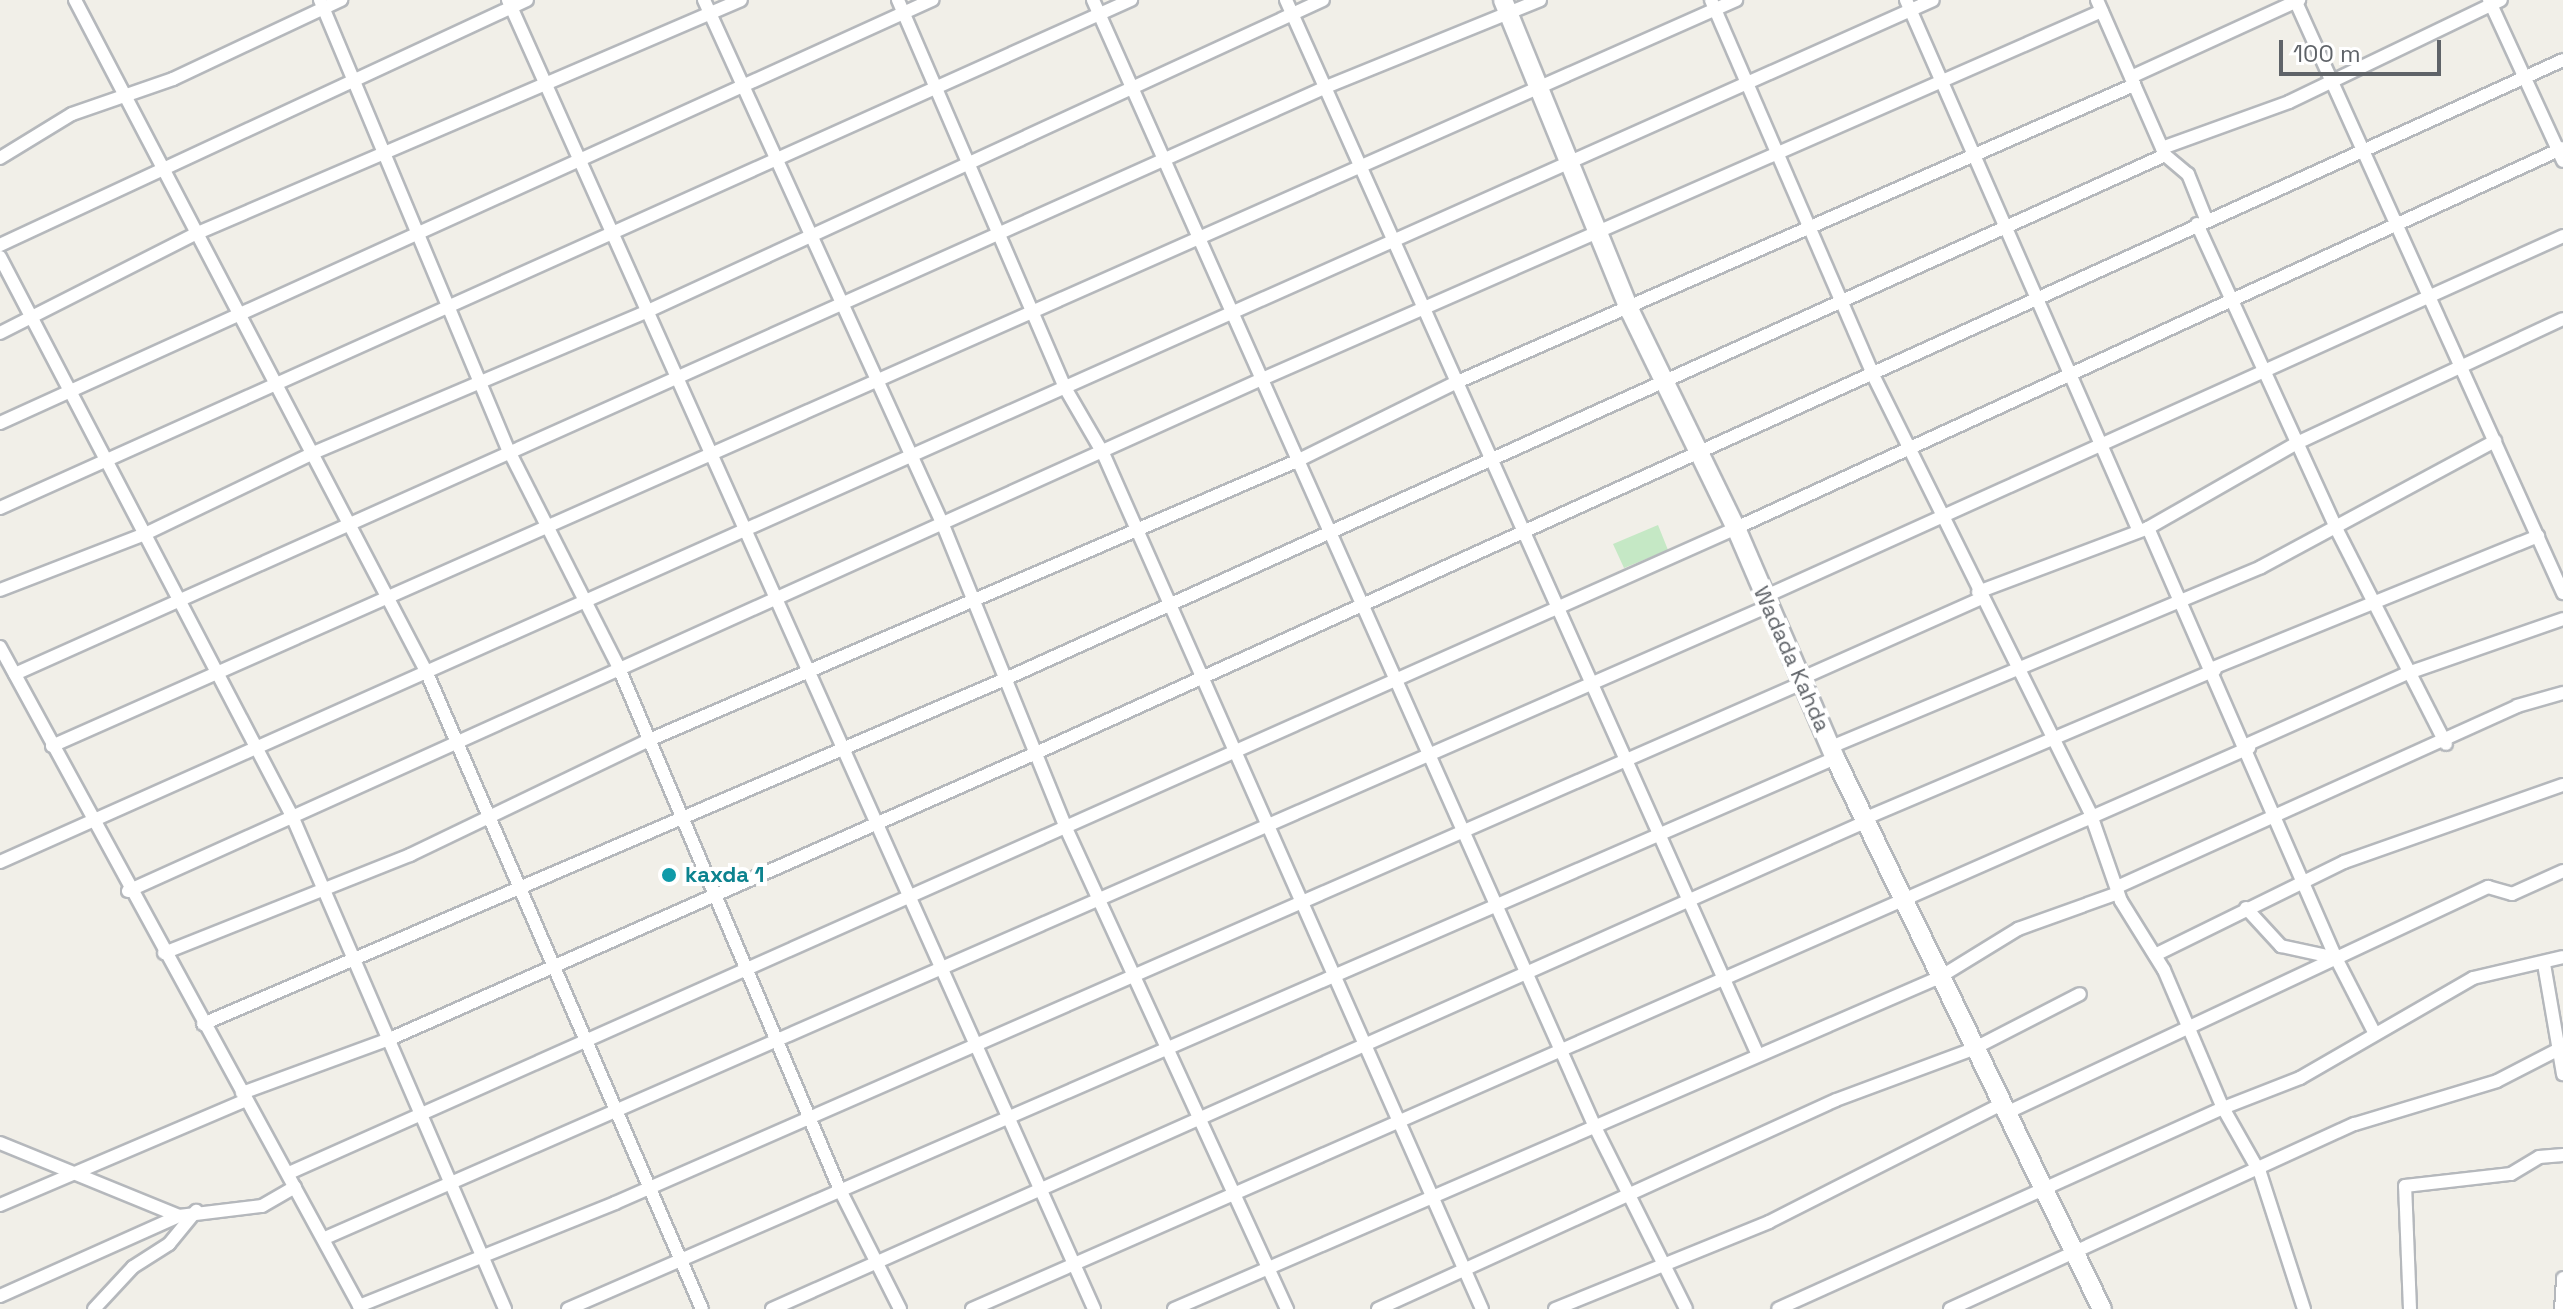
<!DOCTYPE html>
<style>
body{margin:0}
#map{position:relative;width:2563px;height:1309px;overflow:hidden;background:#f1efe8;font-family:"Space Grotesk",sans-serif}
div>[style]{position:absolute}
.green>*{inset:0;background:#c5e8c5}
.roads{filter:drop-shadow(2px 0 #b5b8bc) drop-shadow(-2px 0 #b5b8bc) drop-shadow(0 2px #b5b8bc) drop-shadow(0 -2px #b5b8bc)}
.minor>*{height:12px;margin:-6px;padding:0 6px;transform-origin:6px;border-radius:6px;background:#fff}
.secondary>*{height:18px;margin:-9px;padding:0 9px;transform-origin:9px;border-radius:9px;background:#fff}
.dots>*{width:22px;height:22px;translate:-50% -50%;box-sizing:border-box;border:4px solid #fff;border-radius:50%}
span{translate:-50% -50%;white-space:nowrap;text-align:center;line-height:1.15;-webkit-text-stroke:8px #fff;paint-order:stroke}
.street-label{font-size:22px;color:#5f6368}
.culture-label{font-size:22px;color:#0d838f;font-weight:700}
.left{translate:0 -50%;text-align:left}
.scale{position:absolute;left:2279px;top:40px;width:162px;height:36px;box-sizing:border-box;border:4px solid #5f6368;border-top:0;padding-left:10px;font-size:24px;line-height:28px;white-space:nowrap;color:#5f6368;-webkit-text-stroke:6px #fff;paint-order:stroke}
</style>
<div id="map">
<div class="green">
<div style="clip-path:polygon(1658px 525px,1668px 550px,1624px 568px,1613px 544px)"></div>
</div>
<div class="roads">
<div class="minor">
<div style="left:75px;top:0;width:757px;rotate:62.39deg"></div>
<div style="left:426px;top:671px;width:695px;rotate:66.61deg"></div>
<div style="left:320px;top:0;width:489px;rotate:67.3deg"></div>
<div style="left:509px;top:451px;width:241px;rotate:63.1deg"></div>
<div style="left:618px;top:666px;width:569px;rotate:67.04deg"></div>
<div style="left:840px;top:1190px;width:133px;rotate:63.2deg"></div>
<div style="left:508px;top:0;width:1434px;rotate:65.88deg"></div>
<div style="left:704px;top:0;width:577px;rotate:65.52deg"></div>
<div style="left:943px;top:525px;width:325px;rotate:67.9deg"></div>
<div style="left:1065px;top:826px;width:532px;rotate:65.32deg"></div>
<div style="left:898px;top:0;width:420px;rotate:66.7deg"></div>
<div style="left:1064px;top:386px;width:78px;rotate:59.8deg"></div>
<div style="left:1103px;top:453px;width:936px;rotate:66.12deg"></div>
<div style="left:1093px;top:0;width:1234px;rotate:65.99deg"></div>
<div style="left:1595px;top:1127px;width:203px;rotate:63.4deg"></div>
<div style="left:1286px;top:0;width:1154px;rotate:65.9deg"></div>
<div style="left:1711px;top:0;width:408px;rotate:66.6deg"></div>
<div style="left:1873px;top:375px;width:491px;rotate:63.6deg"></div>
<div style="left:2091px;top:815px;width:91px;rotate:70.8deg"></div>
<div style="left:2121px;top:901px;width:81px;rotate:58.1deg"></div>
<div style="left:2164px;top:970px;width:150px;rotate:66.9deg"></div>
<div style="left:2223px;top:1108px;width:488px;rotate:155.7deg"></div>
<div style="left:1906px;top:0;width:578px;rotate:66.32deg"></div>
<div style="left:2097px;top:0;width:169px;rotate:66.3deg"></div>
<div style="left:2165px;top:155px;width:30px;rotate:40deg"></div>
<div style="left:2188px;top:174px;width:48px;rotate:68.2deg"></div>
<div style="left:2295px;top:0;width:651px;rotate:65.68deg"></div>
<div style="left:2489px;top:0;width:177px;rotate:65.3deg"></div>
<div style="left:2131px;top:77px;width:185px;rotate:-24.6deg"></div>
<div style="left:2162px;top:148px;width:135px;rotate:-19.9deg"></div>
<div style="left:2289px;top:102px;width:235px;rotate:-25.7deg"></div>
<div style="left:0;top:158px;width:84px;rotate:-31.4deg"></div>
<div style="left:72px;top:114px;width:107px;rotate:-19.1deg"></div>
<div style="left:173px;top:79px;width:186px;rotate:-25.2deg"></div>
<div style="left:2197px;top:224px;width:337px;rotate:65.4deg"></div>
<div style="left:2337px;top:530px;width:240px;rotate:63deg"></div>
<div style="left:0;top:245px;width:581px;rotate:-24.93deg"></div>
<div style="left:0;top:257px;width:631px;rotate:62.42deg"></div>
<div style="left:292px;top:816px;width:537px;rotate:66.63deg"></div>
<div style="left:0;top:333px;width:216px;rotate:-26.9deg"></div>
<div style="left:193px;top:235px;width:596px;rotate:-23.21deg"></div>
<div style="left:0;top:423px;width:1024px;rotate:-24.41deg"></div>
<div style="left:0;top:508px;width:1240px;rotate:-24.19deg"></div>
<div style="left:2148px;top:528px;width:469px;rotate:66.4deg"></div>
<div style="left:0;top:590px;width:155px;rotate:-21.1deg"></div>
<div style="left:145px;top:534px;width:184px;rotate:-25.7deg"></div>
<div style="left:311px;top:454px;width:366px;rotate:-23deg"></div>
<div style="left:648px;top:311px;width:743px;rotate:-24.74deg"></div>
<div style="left:1978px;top:592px;width:182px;rotate:-20.6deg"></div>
<div style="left:2148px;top:528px;width:172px;rotate:-29.7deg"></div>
<div style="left:2297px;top:443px;width:293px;rotate:-25deg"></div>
<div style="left:1764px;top:597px;width:877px;rotate:-24.31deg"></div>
<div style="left:0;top:647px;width:754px;rotate:61.4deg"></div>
<div style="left:2213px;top:668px;width:351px;rotate:-22.1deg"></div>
<div style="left:15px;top:674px;width:1436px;rotate:-24.12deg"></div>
<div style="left:1326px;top:87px;width:231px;rotate:-22.1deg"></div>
<div style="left:1800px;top:679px;width:197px;rotate:-24deg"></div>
<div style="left:2246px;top:745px;width:177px;rotate:-24deg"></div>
<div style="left:2408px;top:673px;width:164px;rotate:-19.2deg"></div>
<div style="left:52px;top:746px;width:1842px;rotate:-23.89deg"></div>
<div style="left:1831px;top:747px;width:466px;rotate:-22.7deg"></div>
<div style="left:2261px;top:567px;width:266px;rotate:-28.3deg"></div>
<div style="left:1866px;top:818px;width:379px;rotate:-23deg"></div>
<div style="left:0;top:862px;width:2116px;rotate:-24.03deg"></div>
<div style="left:2117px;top:887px;width:439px;rotate:-24.3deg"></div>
<div style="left:2517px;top:706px;width:48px;rotate:-15.8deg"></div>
<div style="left:128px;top:891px;width:1242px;rotate:-24.3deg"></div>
<div style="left:1260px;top:380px;width:919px;rotate:-23.67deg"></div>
<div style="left:2246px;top:908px;width:52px;rotate:47.4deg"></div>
<div style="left:2281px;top:946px;width:56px;rotate:12.3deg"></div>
<div style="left:2336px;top:958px;width:85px;rotate:62.8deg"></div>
<div style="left:164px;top:953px;width:265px;rotate:-21.7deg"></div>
<div style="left:410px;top:855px;width:265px;rotate:-25.7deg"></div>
<div style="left:649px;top:740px;width:708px;rotate:-23.3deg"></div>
<div style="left:1299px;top:460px;width:174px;rotate:-26.3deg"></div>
<div style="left:1455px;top:383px;width:742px;rotate:-23.7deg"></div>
<div style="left:2155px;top:955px;width:211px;rotate:-26.2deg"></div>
<div style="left:2344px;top:862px;width:232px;rotate:-19.4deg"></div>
<div style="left:2544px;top:964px;width:112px;rotate:80.2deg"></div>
<div style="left:203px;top:1024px;width:871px;rotate:-23.27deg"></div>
<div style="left:1003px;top:680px;width:1275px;rotate:-24.31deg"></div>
<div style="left:242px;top:1093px;width:160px;rotate:-20.1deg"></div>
<div style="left:392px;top:1038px;width:704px;rotate:-23.87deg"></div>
<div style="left:1036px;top:753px;width:1677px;rotate:-24.41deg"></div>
<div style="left:2004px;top:1114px;width:535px;rotate:-25.13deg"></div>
<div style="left:2488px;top:887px;width:25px;rotate:16deg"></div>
<div style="left:2512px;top:894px;width:56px;rotate:-24.3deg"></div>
<div style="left:0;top:1143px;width:193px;rotate:22.2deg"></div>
<div style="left:179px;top:1216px;width:84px;rotate:-6.9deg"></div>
<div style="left:262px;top:1206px;width:38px;rotate:-30deg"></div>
<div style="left:289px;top:1173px;width:1584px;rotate:-24.02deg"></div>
<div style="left:1736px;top:528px;width:910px;rotate:-24.68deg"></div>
<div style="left:0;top:1205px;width:267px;rotate:-23.1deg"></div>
<div style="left:325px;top:1238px;width:1576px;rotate:-23.64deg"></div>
<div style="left:0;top:1296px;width:196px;rotate:-24.1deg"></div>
<div style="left:359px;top:1306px;width:276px;rotate:-21.9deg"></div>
<div style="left:615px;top:1203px;width:1296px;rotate:-23.66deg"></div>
<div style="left:94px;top:1309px;width:57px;rotate:-47.1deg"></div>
<div style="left:133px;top:1267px;width:43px;rotate:-32.6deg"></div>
<div style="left:169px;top:1244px;width:43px;rotate:-50.7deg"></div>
<div style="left:568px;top:1309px;width:1382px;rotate:-23.5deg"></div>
<div style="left:772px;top:1309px;width:1199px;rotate:-24.02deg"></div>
<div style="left:972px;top:1309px;width:1395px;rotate:-23.72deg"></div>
<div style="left:1174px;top:1309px;width:835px;rotate:-23.43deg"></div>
<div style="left:1940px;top:977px;width:92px;rotate:-31.6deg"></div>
<div style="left:2018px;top:929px;width:106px;rotate:-19.8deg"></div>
<div style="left:1378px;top:1309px;width:503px;rotate:-24.53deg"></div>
<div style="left:1836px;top:1100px;width:146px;rotate:-20.4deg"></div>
<div style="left:1973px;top:1049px;width:120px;rotate:-27.2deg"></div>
<div style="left:1555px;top:1309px;width:231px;rotate:-22.1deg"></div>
<div style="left:1769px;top:1222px;width:259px;rotate:-26.9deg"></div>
<div style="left:1950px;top:1309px;width:445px;rotate:-24.6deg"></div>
<div style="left:2355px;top:1124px;width:148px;rotate:-16.8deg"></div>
<div style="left:2497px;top:1081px;width:74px;rotate:-27.3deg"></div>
<div style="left:2304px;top:1309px;width:143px;rotate:-107.9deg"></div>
<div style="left:2260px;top:1173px;width:75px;rotate:-119.6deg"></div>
<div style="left:2223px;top:1108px;width:83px;rotate:-21.3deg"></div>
<div style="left:2300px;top:1078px;width:200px;rotate:-30deg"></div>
<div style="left:2473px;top:978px;width:92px;rotate:-13.1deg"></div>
<div style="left:2410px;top:1309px;width:123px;rotate:-92.3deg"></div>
<div style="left:2405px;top:1186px;width:107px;rotate:-6.5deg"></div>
<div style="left:2511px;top:1174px;width:33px;rotate:-31deg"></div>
<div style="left:2539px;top:1157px;width:24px;rotate:-5deg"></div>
<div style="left:2561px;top:1309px;width:31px;rotate:-86deg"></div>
</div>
<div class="secondary">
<div style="left:1503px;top:0;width:336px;rotate:67.8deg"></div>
<div style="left:1630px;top:311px;width:242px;rotate:64deg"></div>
<div style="left:1736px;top:528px;width:250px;rotate:66.7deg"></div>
<div style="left:1835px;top:758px;width:612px;rotate:64.15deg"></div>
</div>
</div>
<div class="dots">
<div style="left:669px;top:875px;background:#0f9aa8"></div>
</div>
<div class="street-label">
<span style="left:1792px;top:659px;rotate:66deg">Wadada Kahda</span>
</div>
<div class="culture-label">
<span class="left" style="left:685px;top:875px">kaxda 1</span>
</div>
<div class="scale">100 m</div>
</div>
